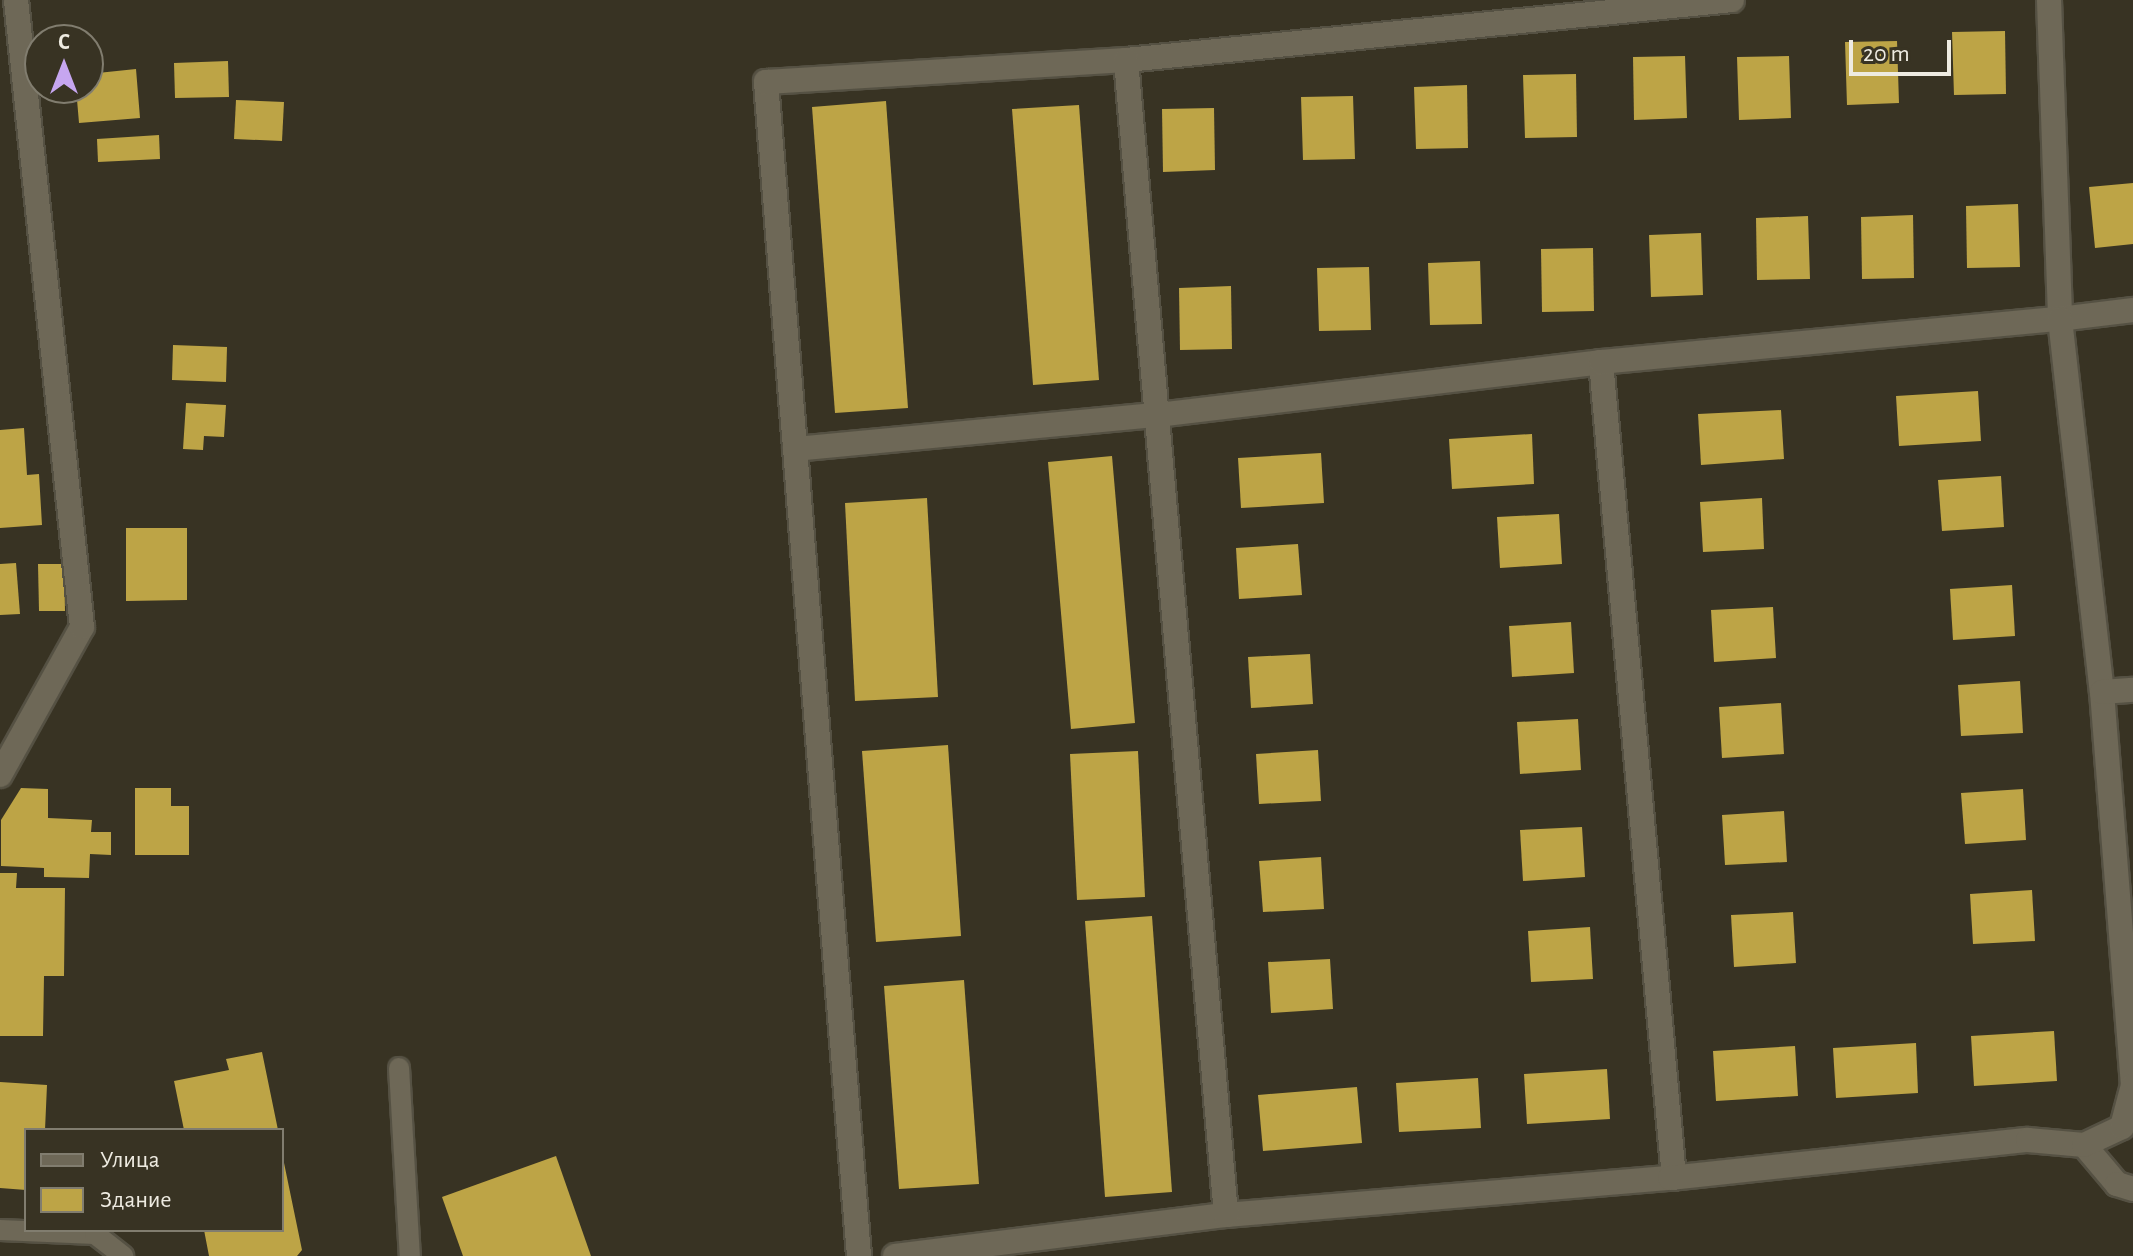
<!DOCTYPE html>
<meta charset="utf-8">
<style>
body{margin:0}
#map{position:relative;width:2133px;height:1256px;overflow:hidden;background:#383323;font-family:"Alegreya Sans",sans-serif}
div>[style]{position:absolute}
.building>*{inset:0;background:#bda446}
.roads{filter:drop-shadow(2px 0 #555143) drop-shadow(-2px 0 #555143) drop-shadow(0 2px #555143) drop-shadow(0 -2px #555143)}
.lane>*{height:20px;margin:-10px;padding:0 10px;transform-origin:10px;border-radius:10px;background:#6e6857}
.street>*{height:24px;margin:-12px;padding:0 12px;transform-origin:12px;border-radius:12px;background:#6e6857}
span{translate:-50% -50%;white-space:nowrap;text-align:center;line-height:1.15;-webkit-text-stroke:8px #383323;paint-order:stroke}
.legend{position:absolute;left:24px;top:1128px;width:260px;height:104px;box-sizing:border-box;background:#383323;border:2px solid #817d6f;margin:0;padding:10px 14px;list-style:none;font-size:24px;color:#eeebe1}
.legend li{display:flex;align-items:center;gap:16px;height:40px}
.legend b{width:40px;border:2px solid #817d6f}
.north{position:absolute;left:24px;top:24px;width:80px;height:80px;box-sizing:border-box;background:#383323;border:2px solid #817d6f;border-radius:50%;rotate:0deg;font-size:22px;font-weight:700;line-height:32px;text-align:center;color:#eeebe1}
.north::after{content:'';display:block;margin:auto;width:28px;height:36px;background:#c6a6f0;clip-path:polygon(50% 0,100% 100%,50% 72%,0 100%)}
.scale{position:absolute;left:1849px;top:40px;width:102px;height:36px;box-sizing:border-box;border:4px solid #eeebe1;border-top:0;padding-left:10px;font-size:24px;line-height:28px;white-space:nowrap;color:#eeebe1;-webkit-text-stroke:6px #383323;paint-order:stroke}
</style>
<div id="map">
<div class="building">
<div style="clip-path:polygon(2005px 31px,2006px 94px,1954px 95px,1952px 32px)"></div>
<div style="clip-path:polygon(1897px 41px,1899px 103px,1847px 105px,1845px 42px)"></div>
<div style="clip-path:polygon(1685px 56px,1687px 118px,1634px 120px,1633px 57px)"></div>
<div style="clip-path:polygon(1789px 56px,1791px 118px,1739px 120px,1737px 57px)"></div>
<div style="clip-path:polygon(228px 61px,229px 97px,175px 98px,174px 63px)"></div>
<div style="clip-path:polygon(136px 69px,140px 118px,79px 123px,76px 88px,88px 88px,88px 74px)"></div>
<div style="clip-path:polygon(1576px 74px,1577px 137px,1525px 138px,1523px 75px)"></div>
<div style="clip-path:polygon(1467px 85px,1468px 148px,1416px 149px,1414px 87px)"></div>
<div style="clip-path:polygon(1353px 96px,1355px 159px,1303px 160px,1301px 97px)"></div>
<div style="clip-path:polygon(236px 100px,284px 102px,282px 141px,234px 139px)"></div>
<div style="clip-path:polygon(886px 101px,908px 408px,835px 413px,812px 107px)"></div>
<div style="clip-path:polygon(1079px 105px,1099px 380px,1033px 385px,1012px 109px)"></div>
<div style="clip-path:polygon(1214px 108px,1215px 170px,1163px 172px,1162px 109px)"></div>
<div style="clip-path:polygon(159px 135px,160px 159px,98px 162px,97px 139px)"></div>
<div style="clip-path:polygon(2133px 183px,2133px 244px,2095px 248px,2089px 187px)"></div>
<div style="clip-path:polygon(2018px 204px,2020px 267px,1967px 268px,1966px 206px)"></div>
<div style="clip-path:polygon(1913px 215px,1914px 278px,1862px 279px,1861px 217px)"></div>
<div style="clip-path:polygon(1808px 216px,1810px 279px,1757px 280px,1756px 218px)"></div>
<div style="clip-path:polygon(1701px 233px,1703px 295px,1651px 297px,1649px 235px)"></div>
<div style="clip-path:polygon(1593px 248px,1594px 311px,1542px 312px,1541px 249px)"></div>
<div style="clip-path:polygon(1480px 261px,1482px 324px,1430px 325px,1428px 263px)"></div>
<div style="clip-path:polygon(1369px 267px,1371px 330px,1319px 331px,1317px 268px)"></div>
<div style="clip-path:polygon(1231px 286px,1232px 349px,1180px 350px,1179px 288px)"></div>
<div style="clip-path:polygon(173px 345px,227px 347px,226px 382px,172px 380px)"></div>
<div style="clip-path:polygon(1978px 391px,1981px 441px,1899px 446px,1896px 396px)"></div>
<div style="clip-path:polygon(186px 403px,226px 405px,224px 437px,204px 436px,203px 450px,183px 449px)"></div>
<div style="clip-path:polygon(1781px 410px,1784px 459px,1701px 465px,1698px 414px)"></div>
<div style="clip-path:polygon(24px 428px,27px 475px,39px 474px,42px 525px,0 528px,0 430px)"></div>
<div style="clip-path:polygon(1532px 434px,1534px 484px,1452px 489px,1449px 439px)"></div>
<div style="clip-path:polygon(1321px 453px,1324px 503px,1241px 508px,1238px 458px)"></div>
<div style="clip-path:polygon(1112px 456px,1135px 723px,1071px 729px,1048px 462px)"></div>
<div style="clip-path:polygon(2001px 476px,2004px 527px,1942px 531px,1938px 480px)"></div>
<div style="clip-path:polygon(927px 498px,938px 697px,855px 701px,845px 503px)"></div>
<div style="clip-path:polygon(1762px 498px,1764px 549px,1703px 552px,1700px 502px)"></div>
<div style="clip-path:polygon(1559px 514px,1562px 564px,1500px 568px,1497px 517px)"></div>
<div style="clip-path:polygon(126px 528px,187px 528px,187px 600px,126px 601px)"></div>
<div style="clip-path:polygon(1298px 544px,1302px 595px,1239px 599px,1236px 548px)"></div>
<div style="clip-path:polygon(16px 563px,20px 614px,0 615px,0 564px)"></div>
<div style="clip-path:polygon(38px 564px,64px 564px,65px 611px,39px 611px)"></div>
<div style="clip-path:polygon(2012px 585px,2015px 636px,1953px 640px,1950px 589px)"></div>
<div style="clip-path:polygon(1773px 607px,1776px 658px,1714px 662px,1711px 610px)"></div>
<div style="clip-path:polygon(1571px 622px,1574px 673px,1512px 677px,1509px 626px)"></div>
<div style="clip-path:polygon(1310px 654px,1313px 704px,1251px 708px,1248px 657px)"></div>
<div style="clip-path:polygon(2020px 681px,2023px 733px,1961px 736px,1958px 685px)"></div>
<div style="clip-path:polygon(1781px 703px,1784px 754px,1722px 758px,1719px 707px)"></div>
<div style="clip-path:polygon(1578px 719px,1581px 770px,1520px 774px,1517px 722px)"></div>
<div style="clip-path:polygon(948px 745px,961px 936px,876px 942px,862px 751px)"></div>
<div style="clip-path:polygon(1318px 750px,1321px 801px,1259px 804px,1256px 754px)"></div>
<div style="clip-path:polygon(1138px 751px,1145px 897px,1077px 900px,1070px 754px)"></div>
<div style="clip-path:polygon(21px 788px,48px 789px,48px 818px,92px 820px,91px 832px,111px 832px,111px 855px,90px 854px,89px 878px,44px 877px,44px 868px,1px 866px,1px 820px)"></div>
<div style="clip-path:polygon(135px 788px,171px 788px,171px 806px,189px 806px,189px 855px,135px 855px)"></div>
<div style="clip-path:polygon(2023px 789px,2026px 840px,1965px 844px,1961px 793px)"></div>
<div style="clip-path:polygon(1784px 811px,1787px 862px,1725px 865px,1722px 815px)"></div>
<div style="clip-path:polygon(1582px 827px,1585px 877px,1523px 881px,1520px 830px)"></div>
<div style="clip-path:polygon(1321px 857px,1324px 909px,1263px 912px,1259px 861px)"></div>
<div style="clip-path:polygon(0 873px,17px 873px,16px 888px,65px 888px,64px 976px,44px 976px,43px 1036px,0 1036px)"></div>
<div style="clip-path:polygon(2032px 890px,2035px 941px,1973px 944px,1970px 894px)"></div>
<div style="clip-path:polygon(1793px 912px,1796px 963px,1734px 967px,1731px 915px)"></div>
<div style="clip-path:polygon(1152px 916px,1172px 1192px,1105px 1197px,1085px 921px)"></div>
<div style="clip-path:polygon(1590px 927px,1593px 979px,1531px 982px,1528px 931px)"></div>
<div style="clip-path:polygon(1330px 959px,1333px 1009px,1271px 1013px,1268px 962px)"></div>
<div style="clip-path:polygon(964px 980px,979px 1184px,899px 1189px,884px 986px)"></div>
<div style="clip-path:polygon(2054px 1031px,2057px 1081px,1974px 1086px,1971px 1036px)"></div>
<div style="clip-path:polygon(1916px 1043px,1918px 1093px,1836px 1098px,1833px 1048px)"></div>
<div style="clip-path:polygon(1795px 1046px,1798px 1096px,1716px 1101px,1713px 1051px)"></div>
<div style="clip-path:polygon(262px 1052px,278px 1130px,184px 1130px,174px 1081px,229px 1070px,226px 1059px)"></div>
<div style="clip-path:polygon(1607px 1069px,1610px 1119px,1527px 1124px,1524px 1074px)"></div>
<div style="clip-path:polygon(1478px 1078px,1481px 1128px,1399px 1132px,1396px 1083px)"></div>
<div style="clip-path:polygon(0 1082px,47px 1085px,45px 1130px,26px 1130px,26px 1190px,0 1188px)"></div>
<div style="clip-path:polygon(1357px 1087px,1362px 1143px,1263px 1151px,1258px 1095px)"></div>
<div style="clip-path:polygon(556px 1156px,591px 1256px,463px 1256px,442px 1197px)"></div>
<div style="clip-path:polygon(283px 1158px,302px 1250px,297px 1256px,209px 1256px,204px 1230px,282px 1230px)"></div>
</div>
<div class="roads">
<div class="lane">
<div style="left:399px;top:1068px;width:188px;rotate:86.7deg"></div>
<div style="left:0;top:1230px;width:95px;rotate:2.4deg"></div>
<div style="left:95px;top:1234px;width:36px;rotate:38deg"></div>
</div>
<div class="street">
<div style="left:2049px;top:0;width:319px;rotate:88deg"></div>
<div style="left:2060px;top:319px;width:74px;rotate:-7deg"></div>
<div style="left:1601px;top:362px;width:819px;rotate:84.89deg"></div>
<div style="left:795px;top:449px;width:365px;rotate:-5.4deg"></div>
<div style="left:1158px;top:415px;width:446px;rotate:-6.8deg"></div>
<div style="left:1601px;top:362px;width:461px;rotate:-5.4deg"></div>
<div style="left:2060px;top:319px;width:375px;rotate:83.6deg"></div>
<div style="left:2102px;top:692px;width:394px;rotate:85.5deg"></div>
<div style="left:2102px;top:692px;width:31px;rotate:-4deg"></div>
<div style="left:0;top:775px;width:169px;rotate:-61deg"></div>
<div style="left:82px;top:627px;width:630px;rotate:-96.01deg"></div>
<div style="left:2084px;top:1145px;width:51px;rotate:49.8deg"></div>
<div style="left:2117px;top:1184px;width:17px;rotate:17deg"></div>
<div style="left:1226px;top:1215px;width:446px;rotate:-4.8deg"></div>
<div style="left:1670px;top:1178px;width:360px;rotate:-6.1deg"></div>
<div style="left:2028px;top:1140px;width:56px;rotate:5.1deg"></div>
<div style="left:2084px;top:1145px;width:42px;rotate:-25.3deg"></div>
<div style="left:2122px;top:1127px;width:43px;rotate:-75.3deg"></div>
<div style="left:859px;top:1256px;width:1178px;rotate:-94.53deg"></div>
<div style="left:766px;top:82px;width:361px;rotate:-3.5deg"></div>
<div style="left:1126px;top:60px;width:609px;rotate:-5.65deg"></div>
<div style="left:895px;top:1256px;width:334px;rotate:-7.1deg"></div>
<div style="left:1226px;top:1215px;width:1159px;rotate:-94.95deg"></div>
</div>
</div>
<ul class="legend">
<li><b style="height:10px;background:#6e6857"></b>Улица</li>
<li><b style="height:22px;background:#bda446"></b>Здание</li>
</ul>
<div class="north">С</div>
<div class="scale">20 m</div>
</div>
